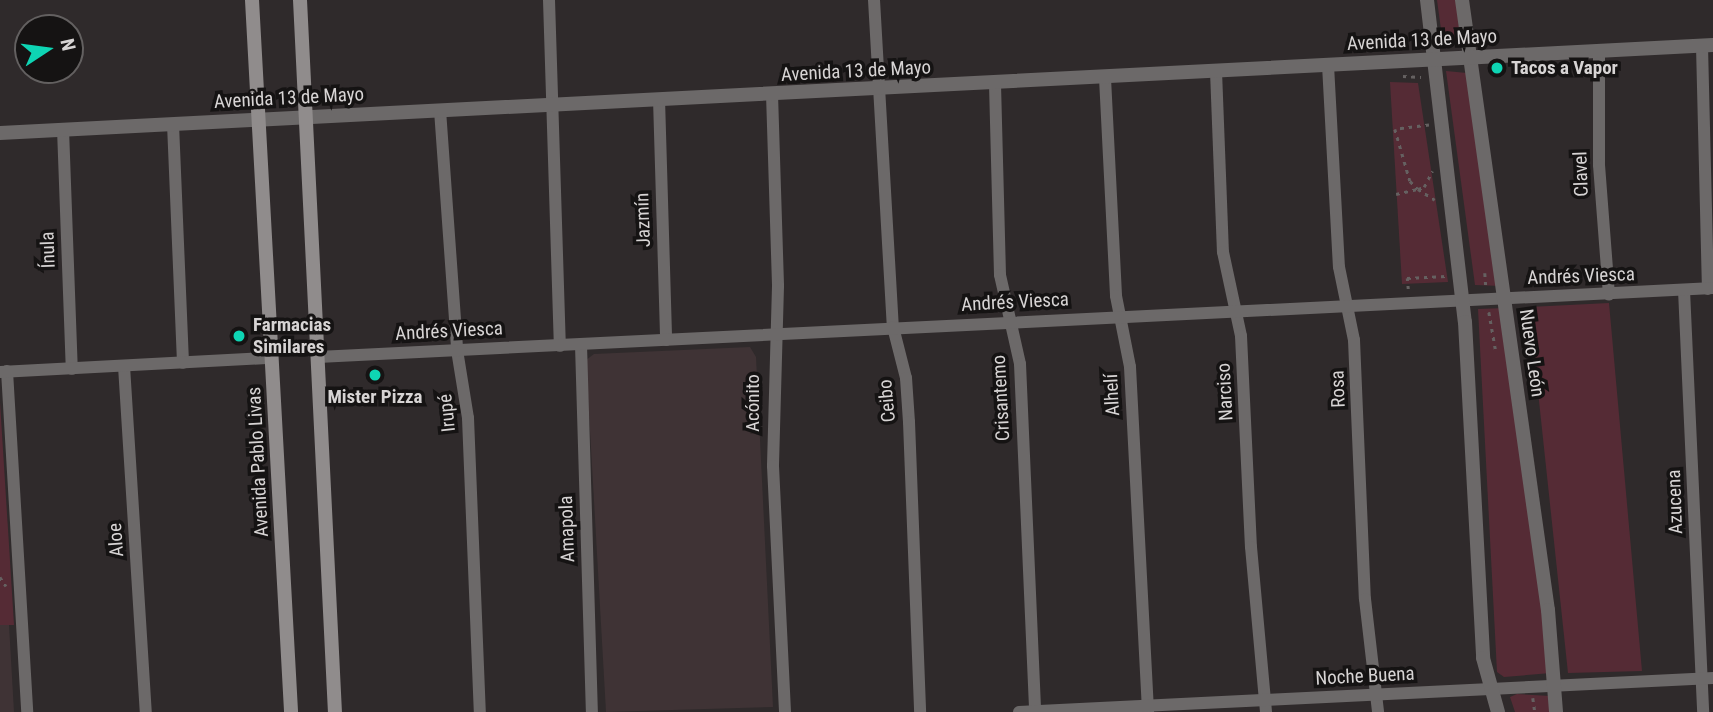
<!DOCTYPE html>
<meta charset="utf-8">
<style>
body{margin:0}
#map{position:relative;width:1713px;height:712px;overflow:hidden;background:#2f2a2b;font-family:"Roboto Condensed",sans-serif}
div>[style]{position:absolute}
.built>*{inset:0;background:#3f3335}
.green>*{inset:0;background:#552b35}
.path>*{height:2.5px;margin-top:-1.25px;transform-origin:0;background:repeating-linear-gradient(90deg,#656161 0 3.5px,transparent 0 8.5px)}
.minor>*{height:12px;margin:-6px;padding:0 6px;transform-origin:6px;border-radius:6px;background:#6c6969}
.tertiary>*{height:14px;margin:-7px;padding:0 7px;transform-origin:7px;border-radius:7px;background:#6c6969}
.secondary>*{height:14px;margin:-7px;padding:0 7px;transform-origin:7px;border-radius:7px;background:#908c8c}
.dots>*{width:19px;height:19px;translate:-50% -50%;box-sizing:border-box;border:4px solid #151313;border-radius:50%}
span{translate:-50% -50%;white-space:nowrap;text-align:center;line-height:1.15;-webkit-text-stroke:7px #151313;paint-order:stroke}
.street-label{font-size:19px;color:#d7d4d4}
.poi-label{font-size:19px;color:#d7d4d4;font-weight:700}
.left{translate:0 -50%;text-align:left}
.north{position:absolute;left:14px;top:14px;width:70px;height:70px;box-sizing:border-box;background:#151313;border:2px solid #636060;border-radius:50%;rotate:77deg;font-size:19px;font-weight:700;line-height:28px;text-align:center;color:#d7d4d4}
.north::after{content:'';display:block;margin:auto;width:24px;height:32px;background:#0ed5b4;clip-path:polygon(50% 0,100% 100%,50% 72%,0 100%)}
</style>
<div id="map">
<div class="built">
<div style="clip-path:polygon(750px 347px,756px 357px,773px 707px,606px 712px,586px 360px,594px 354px)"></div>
<div style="clip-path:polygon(0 625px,9px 625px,14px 712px,0 712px)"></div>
</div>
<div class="green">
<div style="clip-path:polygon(1437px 0,1456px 0,1461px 43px,1443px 44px)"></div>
<div style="clip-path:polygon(1446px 71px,1467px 73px,1501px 286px,1475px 285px)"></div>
<div style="clip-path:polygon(1390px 82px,1418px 83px,1448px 282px,1402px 284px)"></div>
<div style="clip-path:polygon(1609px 303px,1642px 671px,1568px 673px,1529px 307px)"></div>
<div style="clip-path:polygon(1506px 308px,1551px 673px,1504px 677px,1497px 672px,1478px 309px)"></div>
<div style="clip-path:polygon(0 402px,14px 625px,0 625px)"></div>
<div style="clip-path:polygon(1517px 694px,1550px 696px,1550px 712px,1515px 712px,1510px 697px)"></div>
</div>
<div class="path">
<div style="left:1403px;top:76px;width:18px;rotate:3deg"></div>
<div style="left:1429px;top:125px;width:34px;rotate:173deg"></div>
<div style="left:1395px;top:129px;width:54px;rotate:73.9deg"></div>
<div style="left:1410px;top:181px;width:11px;rotate:45deg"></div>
<div style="left:1418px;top:189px;width:6px;rotate:-18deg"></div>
<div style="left:1424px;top:187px;width:18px;rotate:-63deg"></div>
<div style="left:1396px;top:194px;width:23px;rotate:-13deg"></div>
<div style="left:1418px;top:189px;width:20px;rotate:33deg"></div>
<div style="left:1485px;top:273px;width:15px;rotate:86deg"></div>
<div style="left:1408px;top:289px;width:11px;rotate:-95deg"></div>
<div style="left:1407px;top:278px;width:39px;rotate:-3deg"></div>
<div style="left:1489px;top:312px;width:39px;rotate:80deg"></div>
<div style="left:0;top:577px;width:11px;rotate:56deg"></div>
<div style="left:1533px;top:698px;width:14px;rotate:82deg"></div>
</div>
<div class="minor">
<div style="left:549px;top:0;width:346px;rotate:88.2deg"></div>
<div style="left:874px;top:0;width:328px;rotate:86.7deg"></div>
<div style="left:893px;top:327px;width:53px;rotate:75.7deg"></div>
<div style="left:906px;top:378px;width:44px;rotate:86.1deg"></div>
<div style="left:909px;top:422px;width:290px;rotate:87.8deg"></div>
<div style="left:1702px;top:46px;width:243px;rotate:88.6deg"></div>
<div style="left:1599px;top:51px;width:114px;rotate:90deg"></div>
<div style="left:1599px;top:165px;width:130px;rotate:85.6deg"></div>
<div style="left:1328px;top:65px;width:202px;rotate:86.9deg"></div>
<div style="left:1339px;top:267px;width:75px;rotate:78.4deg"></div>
<div style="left:1354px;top:340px;width:259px;rotate:87.6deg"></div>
<div style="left:1365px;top:599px;width:114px;rotate:83.4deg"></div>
<div style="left:1216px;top:71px;width:181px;rotate:87.8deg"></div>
<div style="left:1223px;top:252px;width:86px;rotate:77.9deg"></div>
<div style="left:1241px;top:336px;width:211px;rotate:87.3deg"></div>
<div style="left:1251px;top:547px;width:166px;rotate:84.8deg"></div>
<div style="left:1105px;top:78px;width:218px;rotate:87.1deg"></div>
<div style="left:1116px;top:296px;width:72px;rotate:78.8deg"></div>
<div style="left:1130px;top:367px;width:345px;rotate:87deg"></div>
<div style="left:995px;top:84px;width:191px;rotate:88.5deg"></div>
<div style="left:1000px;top:275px;width:91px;rotate:77.3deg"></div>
<div style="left:1020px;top:364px;width:348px;rotate:87.5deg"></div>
<div style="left:772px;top:94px;width:192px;rotate:88.2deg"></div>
<div style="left:778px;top:286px;width:180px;rotate:91.6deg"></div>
<div style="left:773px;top:466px;width:246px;rotate:87.2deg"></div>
<div style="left:659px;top:99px;width:241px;rotate:88.3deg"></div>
<div style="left:440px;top:110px;width:241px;rotate:85.9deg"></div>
<div style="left:457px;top:350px;width:69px;rotate:80.8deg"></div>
<div style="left:468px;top:418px;width:294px;rotate:87.7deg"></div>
<div style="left:173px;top:124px;width:239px;rotate:87.6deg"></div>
<div style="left:63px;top:129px;width:240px;rotate:87.9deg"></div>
<div style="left:1684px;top:290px;width:422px;rotate:87.4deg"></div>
<div style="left:581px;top:345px;width:367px;rotate:88.3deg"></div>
<div style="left:318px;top:357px;width:1397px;rotate:-2.83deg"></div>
<div style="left:124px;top:366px;width:347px;rotate:86.4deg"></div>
<div style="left:7px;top:371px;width:342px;rotate:86.6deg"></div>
<div style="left:0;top:372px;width:271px;rotate:-3deg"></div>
<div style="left:1019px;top:712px;width:695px;rotate:-2.8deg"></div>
</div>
<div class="tertiary">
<div style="left:1427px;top:0;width:324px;rotate:83.3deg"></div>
<div style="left:1465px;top:322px;width:336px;rotate:86.9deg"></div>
<div style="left:1483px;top:658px;width:56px;rotate:74.5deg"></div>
<div style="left:1462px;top:0;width:616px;rotate:81.98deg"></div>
<div style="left:1548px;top:610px;width:102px;rotate:85.5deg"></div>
<div style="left:0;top:133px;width:1715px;rotate:-2.94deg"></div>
</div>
<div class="secondary">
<div style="left:252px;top:0;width:713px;rotate:86.86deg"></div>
<div style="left:300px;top:0;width:713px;rotate:87.19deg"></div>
</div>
<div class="dots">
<div style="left:1497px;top:68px;background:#0ed5b4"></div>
<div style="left:239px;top:336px;background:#0ed5b4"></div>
<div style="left:375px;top:375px;background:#0ed5b4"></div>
</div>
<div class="street-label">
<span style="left:1422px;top:40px;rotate:-3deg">Avenida 13 de Mayo</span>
<span style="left:856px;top:71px;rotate:-3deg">Avenida 13 de Mayo</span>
<span style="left:289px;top:98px;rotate:-3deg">Avenida 13 de Mayo</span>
<span style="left:1581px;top:174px;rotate:-92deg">Clavel</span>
<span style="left:643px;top:220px;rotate:-92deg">Jazmín</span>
<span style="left:48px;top:250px;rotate:-92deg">Ínula</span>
<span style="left:1581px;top:276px;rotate:-2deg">Andrés Viesca</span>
<span style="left:1015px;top:302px;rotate:-3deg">Andrés Viesca</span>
<span style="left:449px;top:331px;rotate:-3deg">Andrés Viesca</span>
<span style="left:1532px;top:353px;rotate:82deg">Nuevo León</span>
<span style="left:1338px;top:389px;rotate:-92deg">Rosa</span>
<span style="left:1225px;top:392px;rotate:-93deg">Narciso</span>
<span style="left:1112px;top:395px;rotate:-93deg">Alhelí</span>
<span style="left:1001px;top:398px;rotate:-93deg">Crisantemo</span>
<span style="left:887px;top:401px;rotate:-95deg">Ceibo</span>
<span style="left:753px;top:403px;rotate:-90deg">Acónito</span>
<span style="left:447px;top:413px;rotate:-96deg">Irupé</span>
<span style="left:258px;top:462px;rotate:-93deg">Avenida Pablo Livas</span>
<span style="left:1675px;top:502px;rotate:-92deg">Azucena</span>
<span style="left:567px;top:529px;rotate:-92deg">Amapola</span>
<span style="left:116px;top:540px;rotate:-94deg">Aloe</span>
<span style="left:1365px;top:676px;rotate:-3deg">Noche Buena</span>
</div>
<div class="poi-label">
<span class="left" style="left:1511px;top:68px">Tacos a Vapor</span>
<span class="left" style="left:253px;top:336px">Farmacias<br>Similares</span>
<span style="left:375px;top:397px">Mister Pizza</span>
</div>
<div class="north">N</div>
</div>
